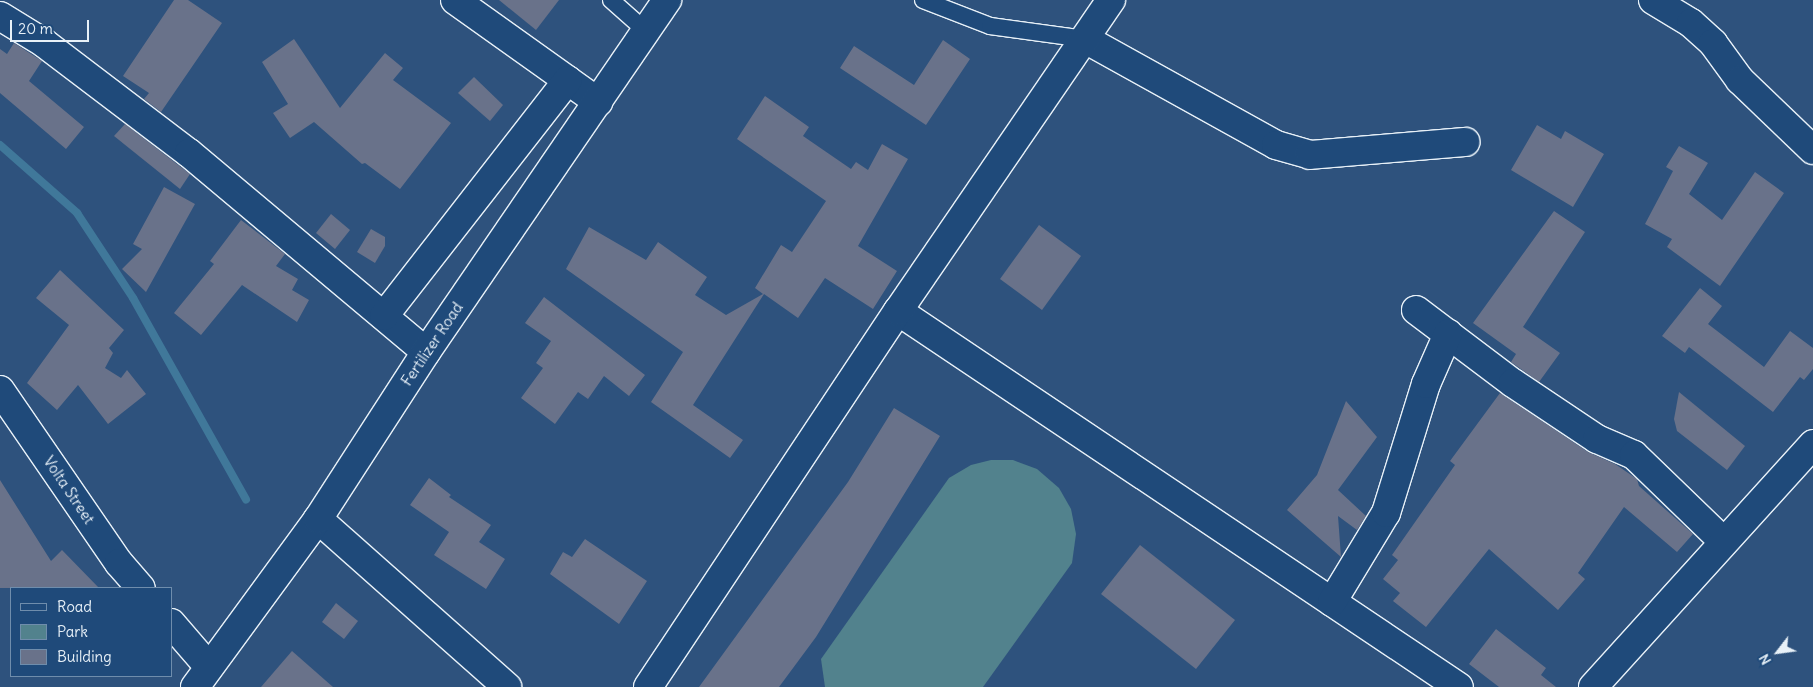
<!DOCTYPE html>
<style>
body{margin:0}
#map{position:relative;width:1813px;height:687px;overflow:hidden;background:#2e527d;font-family:Delius,sans-serif}
div>[style]{position:absolute}
.green>*{inset:0;background:#52828d}
.stream>*{height:8px;margin:-4px;padding:0 4px;transform-origin:4px;border-radius:4px;background:#40789a}
.building>*{inset:0;background:#69728a}
.roads{filter:drop-shadow(1px 0 #e8f1f8) drop-shadow(-1px 0 #e8f1f8) drop-shadow(0 1px #e8f1f8) drop-shadow(0 -1px #e8f1f8)}
.service>*{height:16px;margin:-8px;padding:0 8px;transform-origin:8px;border-radius:8px;background:#1f4a7a}
.minor>*{height:28px;margin:-14px;padding:0 14px;transform-origin:14px;border-radius:14px;background:#1f4a7a}
.tertiary>*{height:28px;margin:-14px;padding:0 14px;transform-origin:14px;border-radius:14px;background:#1f4a7a}
span{translate:-50% -50%;white-space:nowrap;text-align:center;line-height:1.15;-webkit-text-stroke:4px #1f4a7a;paint-order:stroke}
.street-label{font-size:15px;color:#e8f1f8}
.legend{position:absolute;left:10px;top:587px;width:162px;height:90px;box-sizing:border-box;background:#1f4a7a;border:1px solid #6f8dac;margin:0;padding:6px 9px;list-style:none;font-size:15px;color:#e8f1f8}
.legend li{display:flex;align-items:center;gap:10px;height:25px}
.legend b{width:25px;border:1px solid #6f8dac}
.north{position:absolute;left:1753px;top:627px;width:50px;height:50px;-webkit-text-stroke:4px #1f4a7a;paint-order:stroke;rotate:240deg;font-size:14px;font-weight:700;line-height:20px;text-align:center;color:#e8f1f8}
.north::after{content:'';display:block;margin:auto;width:18px;height:22px;background:#e8f1f8;clip-path:polygon(50% 0,100% 100%,50% 72%,0 100%)}
.scale{position:absolute;left:10px;top:20px;width:79px;height:22px;box-sizing:border-box;border:2px solid #e8f1f8;border-top:0;padding-left:6px;font-size:15px;line-height:18px;white-space:nowrap;color:#e8f1f8;-webkit-text-stroke:4px #1f4a7a;paint-order:stroke}
</style>
<div id="map">
<div class="green">
<div style="clip-path:polygon(991px 460px,1013px 460px,1037px 469px,1059px 488px,1071px 509px,1076px 534px,1072px 563px,983px 687px,825px 687px,821px 659px,949px 478px,971px 465px)"></div>
</div>
<div class="stream">
<div style="left:0;top:145px;width:103px;rotate:41.4deg"></div>
<div style="left:77px;top:213px;width:102px;rotate:56.6deg"></div>
<div style="left:133px;top:298px;width:231px;rotate:60.7deg"></div>
</div>
<div class="building">
<div style="clip-path:polygon(174px 0,188px 0,222px 23px,161px 112px,144px 99px,149px 93px,123px 76px)"></div>
<div style="clip-path:polygon(499px 0,559px 0,536px 30px)"></div>
<div style="clip-path:polygon(294px 39px,340px 108px,385px 53px,403px 68px,393px 80px,451px 123px,400px 189px,365px 163px,362px 164px,314px 122px,290px 138px,273px 113px,288px 104px,262px 62px)"></div>
<div style="clip-path:polygon(943px 40px,970px 59px,926px 125px,840px 68px,854px 46px,914px 85px)"></div>
<div style="clip-path:polygon(14px 43px,42px 61px,29px 81px,84px 127px,66px 149px,0 93px,0 49px,7px 54px)"></div>
<div style="clip-path:polygon(474px 77px,503px 105px,490px 121px,458px 93px)"></div>
<div style="clip-path:polygon(765px 96px,809px 127px,803px 136px,851px 169px,856px 162px,868px 170px,882px 144px,908px 159px,858px 246px,897px 271px,873px 309px,825px 278px,798px 318px,764px 294px,693px 405px,743px 440px,730px 458px,651px 402px,683px 352px,566px 269px,589px 227px,646px 260px,658px 242px,707px 277px,695px 295px,726px 315px,763px 294px,755px 288px,781px 245px,792px 252px,826px 201px,737px 139px)"></div>
<div style="clip-path:polygon(125px 124px,190px 174px,180px 189px,114px 136px)"></div>
<div style="clip-path:polygon(1537px 125px,1561px 139px,1565px 131px,1604px 154px,1573px 207px,1511px 170px)"></div>
<div style="clip-path:polygon(1679px 146px,1708px 163px,1689px 194px,1722px 220px,1755px 172px,1784px 193px,1720px 286px,1667px 247px,1672px 239px,1645px 224px,1673px 171px,1666px 167px)"></div>
<div style="clip-path:polygon(164px 187px,195px 204px,146px 292px,122px 269px,142px 249px,133px 244px)"></div>
<div style="clip-path:polygon(1554px 211px,1585px 232px,1523px 327px,1560px 353px,1539px 382px,1511px 362px,1516px 354px,1473px 323px)"></div>
<div style="clip-path:polygon(331px 214px,350px 230px,335px 249px,316px 233px)"></div>
<div style="clip-path:polygon(241px 220px,285px 254px,276px 266px,298px 279px,292px 290px,309px 300px,297px 322px,242px 285px,201px 335px,174px 313px,214px 264px,210px 261px)"></div>
<div style="clip-path:polygon(1039px 225px,1081px 256px,1042px 310px,1000px 279px)"></div>
<div style="clip-path:polygon(371px 229px,385px 237px,385px 246px,375px 263px,357px 252px)"></div>
<div style="clip-path:polygon(60px 270px,124px 330px,109px 348px,113px 353px,105px 368px,121px 378px,127px 370px,146px 394px,108px 424px,78px 385px,57px 410px,27px 383px,69px 325px,36px 298px)"></div>
<div style="clip-path:polygon(1700px 288px,1722px 306px,1708px 324px,1764px 367px,1790px 331px,1813px 348px,1813px 369px,1804px 380px,1800px 377px,1773px 412px,1689px 347px,1685px 353px,1662px 336px)"></div>
<div style="clip-path:polygon(544px 297px,645px 375px,629px 396px,604px 376px,588px 399px,578px 392px,555px 424px,521px 398px,543px 368px,536px 363px,551px 341px,525px 323px)"></div>
<div style="clip-path:polygon(1679px 392px,1745px 446px,1727px 470px,1677px 431px,1674px 419px)"></div>
<div style="clip-path:polygon(1500px 393px,1588px 452px,1615px 464px,1637px 479px,1639px 486px,1693px 534px,1677px 552px,1624px 507px,1578px 573px,1585px 579px,1558px 610px,1489px 549px,1426px 627px,1393px 601px,1400px 593px,1383px 579px,1398px 560px,1392px 555px,1455px 465px,1450px 461px)"></div>
<div style="clip-path:polygon(1346px 401px,1377px 437px,1338px 490px,1366px 516px,1357px 530px,1338px 516px,1341px 557px,1287px 510px,1317px 475px)"></div>
<div style="clip-path:polygon(894px 408px,940px 436px,816px 637px,779px 687px,699px 687px,848px 482px)"></div>
<div style="clip-path:polygon(429px 478px,451px 495px,449px 497px,491px 525px,479px 542px,505px 559px,486px 589px,434px 555px,449px 532px,410px 505px)"></div>
<div style="clip-path:polygon(0 480px,51px 561px,62px 550px,99px 588px,0 588px)"></div>
<div style="clip-path:polygon(585px 539px,647px 581px,619px 624px,550px 574px,563px 552px,572px 557px)"></div>
<div style="clip-path:polygon(1140px 545px,1235px 620px,1196px 669px,1101px 594px)"></div>
<div style="clip-path:polygon(336px 603px,358px 621px,344px 639px,322px 622px)"></div>
<div style="clip-path:polygon(1496px 629px,1546px 668px,1541px 675px,1556px 687px,1499px 687px,1469px 664px)"></div>
<div style="clip-path:polygon(292px 651px,333px 687px,261px 687px)"></div>
</div>
<div class="roads">
<div class="service">
<div style="left:611px;top:0;width:47px;rotate:41.5deg"></div>
<div style="left:923px;top:0;width:72px;rotate:21.2deg"></div>
<div style="left:990px;top:26px;width:96px;rotate:7.8deg"></div>
</div>
<div class="minor">
<div style="left:455px;top:0;width:176px;rotate:35.5deg"></div>
<div style="left:1653px;top:0;width:44px;rotate:31.2deg"></div>
<div style="left:1691px;top:23px;width:30px;rotate:42deg"></div>
<div style="left:1713px;top:43px;width:46px;rotate:53.9deg"></div>
<div style="left:1740px;top:80px;width:101px;rotate:43.8deg"></div>
<div style="left:0;top:16px;width:52px;rotate:31.5deg"></div>
<div style="left:44px;top:43px;width:182px;rotate:37.2deg"></div>
<div style="left:189px;top:153px;width:309px;rotate:40deg"></div>
<div style="left:1085px;top:39px;width:218px;rotate:29deg"></div>
<div style="left:1276px;top:145px;width:35px;rotate:16deg"></div>
<div style="left:1310px;top:155px;width:156px;rotate:-4.8deg"></div>
<div style="left:1416px;top:310px;width:121px;rotate:37deg"></div>
<div style="left:1513px;top:383px;width:101px;rotate:33.7deg"></div>
<div style="left:1597px;top:439px;width:40px;rotate:23.4deg"></div>
<div style="left:1634px;top:455px;width:125px;rotate:44deg"></div>
<div style="left:898px;top:311px;width:675px;rotate:33.83deg"></div>
<div style="left:384px;top:316px;width:299px;rotate:-52.1deg"></div>
<div style="left:318px;top:519px;width:253px;rotate:41.6deg"></div>
<div style="left:1332px;top:602px;width:104px;rotate:-58.8deg"></div>
<div style="left:1386px;top:513px;width:135px;rotate:-72.8deg"></div>
<div style="left:1426px;top:384px;width:55px;rotate:-66.3deg"></div>
<div style="left:648px;top:687px;width:452px;rotate:-56.4deg"></div>
<div style="left:898px;top:311px;width:377px;rotate:-55.6deg"></div>
<div style="left:1593px;top:687px;width:328px;rotate:-47.8deg"></div>
</div>
<div class="tertiary">
<div style="left:0;top:390px;width:210px;rotate:55.5deg"></div>
<div style="left:119px;top:563px;width:33px;rotate:49deg"></div>
<div style="left:171px;top:623px;width:58px;rotate:49.2deg"></div>
<div style="left:195px;top:687px;width:208px;rotate:-53.8deg"></div>
<div style="left:318px;top:519px;width:199px;rotate:-57.1deg"></div>
<div style="left:426px;top:352px;width:427px;rotate:-55.6deg"></div>
</div>
</div>
<div class="street-label">
<span style="left:432px;top:344px;rotate:-56deg">Fertilizer Road</span>
<span style="left:69px;top:490px;rotate:56deg">Volta Street</span>
</div>
<ul class="legend">
<li><b style="height:6px;background:#1f4a7a"></b>Road</li>
<li><b style="height:14px;background:#52828d"></b>Park</li>
<li><b style="height:14px;background:#69728a"></b>Building</li>
</ul>
<div class="north">N</div>
<div class="scale">20 m</div>
</div>
